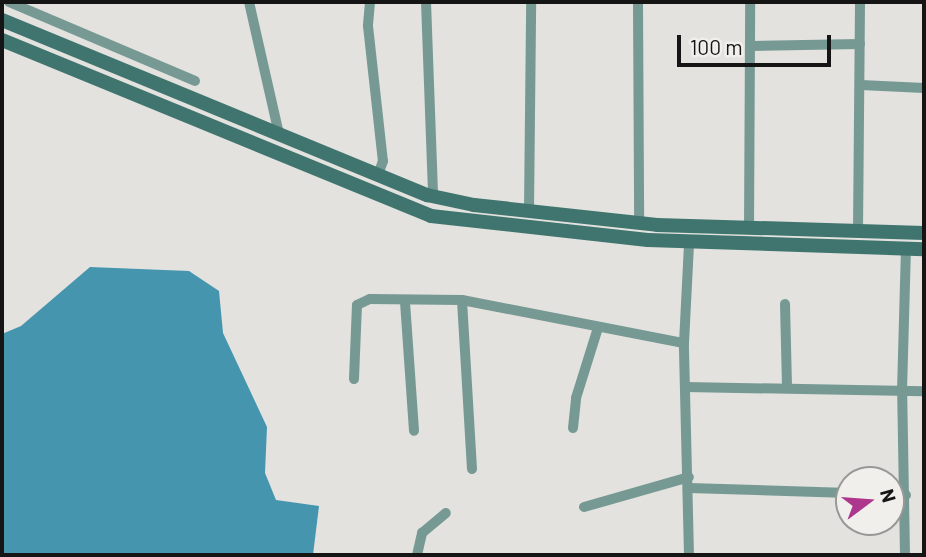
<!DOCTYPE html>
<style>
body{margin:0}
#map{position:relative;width:926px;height:557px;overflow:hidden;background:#e3e2df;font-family:Barlow,sans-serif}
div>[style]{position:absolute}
.water>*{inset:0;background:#4595af}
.minor>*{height:10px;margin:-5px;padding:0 5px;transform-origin:5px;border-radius:5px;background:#779993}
.secondary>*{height:14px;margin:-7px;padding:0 7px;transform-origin:7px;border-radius:7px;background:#3f756e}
span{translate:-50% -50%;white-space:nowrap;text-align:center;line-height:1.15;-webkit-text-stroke:5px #f1efec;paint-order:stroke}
.frame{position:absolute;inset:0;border:4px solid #161515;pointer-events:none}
.north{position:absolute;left:835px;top:466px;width:70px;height:70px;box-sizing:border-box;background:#f1efec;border:2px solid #999896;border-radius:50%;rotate:74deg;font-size:19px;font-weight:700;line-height:28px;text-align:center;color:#161515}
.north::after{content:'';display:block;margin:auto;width:24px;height:32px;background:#ae378e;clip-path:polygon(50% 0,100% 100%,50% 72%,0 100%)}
.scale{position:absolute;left:677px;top:35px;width:154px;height:32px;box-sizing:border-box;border:4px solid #161515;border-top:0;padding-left:9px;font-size:21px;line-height:24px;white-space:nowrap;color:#161515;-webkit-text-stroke:5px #f1efec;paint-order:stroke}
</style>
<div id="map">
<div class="water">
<div style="clip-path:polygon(90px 267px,189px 271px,219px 291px,223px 333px,267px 427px,265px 473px,276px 500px,319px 506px,313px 555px,2px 555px,2px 334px,21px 326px)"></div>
</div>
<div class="minor">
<div style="left:9px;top:2px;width:202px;rotate:23deg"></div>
<div style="left:249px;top:2px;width:135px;rotate:77.2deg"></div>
<div style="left:370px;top:2px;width:24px;rotate:95deg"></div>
<div style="left:368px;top:26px;width:136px;rotate:83.7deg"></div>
<div style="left:383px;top:161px;width:15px;rotate:110deg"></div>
<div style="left:426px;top:2px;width:194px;rotate:87.9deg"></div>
<div style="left:638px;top:2px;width:221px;rotate:89.7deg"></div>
<div style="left:751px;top:46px;width:109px;rotate:-1.1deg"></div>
<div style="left:861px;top:85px;width:63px;rotate:2.7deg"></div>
<div style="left:529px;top:210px;width:208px;rotate:-89.4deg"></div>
<div style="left:749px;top:229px;width:227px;rotate:-89.7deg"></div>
<div style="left:858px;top:232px;width:230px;rotate:-89.5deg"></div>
<div style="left:405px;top:302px;width:129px;rotate:86deg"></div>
<div style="left:785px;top:304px;width:83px;rotate:88.6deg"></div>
<div style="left:354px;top:379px;width:74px;rotate:-87.7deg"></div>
<div style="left:357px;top:305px;width:14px;rotate:-25deg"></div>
<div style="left:370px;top:299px;width:92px;rotate:0.6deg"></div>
<div style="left:685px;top:387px;width:239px;rotate:1deg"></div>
<div style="left:573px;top:428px;width:30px;rotate:-84deg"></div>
<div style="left:576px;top:398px;width:73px;rotate:-72.6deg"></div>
<div style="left:472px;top:469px;width:169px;rotate:-93.4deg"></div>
<div style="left:462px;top:300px;width:226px;rotate:11deg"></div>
<div style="left:689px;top:488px;width:160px;rotate:1.8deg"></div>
<div style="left:891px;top:494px;width:15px;rotate:4deg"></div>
<div style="left:584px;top:507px;width:109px;rotate:-15.9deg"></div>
<div style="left:417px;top:555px;width:23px;rotate:-77deg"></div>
<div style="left:422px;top:533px;width:31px;rotate:-40deg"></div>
<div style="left:689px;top:555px;width:212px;rotate:-91.4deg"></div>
<div style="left:684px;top:343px;width:100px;rotate:-87.1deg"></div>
<div style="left:905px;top:555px;width:164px;rotate:-91deg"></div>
<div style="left:902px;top:391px;width:142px;rotate:-88.4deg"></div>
</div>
<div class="secondary">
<div style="left:2px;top:20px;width:460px;rotate:22.4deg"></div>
<div style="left:427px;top:195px;width:48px;rotate:12deg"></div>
<div style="left:474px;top:205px;width:184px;rotate:6.2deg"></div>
<div style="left:657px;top:225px;width:267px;rotate:1.7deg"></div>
<div style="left:2px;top:40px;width:464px;rotate:22.3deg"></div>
<div style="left:431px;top:216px;width:218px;rotate:6.3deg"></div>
<div style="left:648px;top:240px;width:276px;rotate:1.9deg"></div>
</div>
<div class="frame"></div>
<div class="north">N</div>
<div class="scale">100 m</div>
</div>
